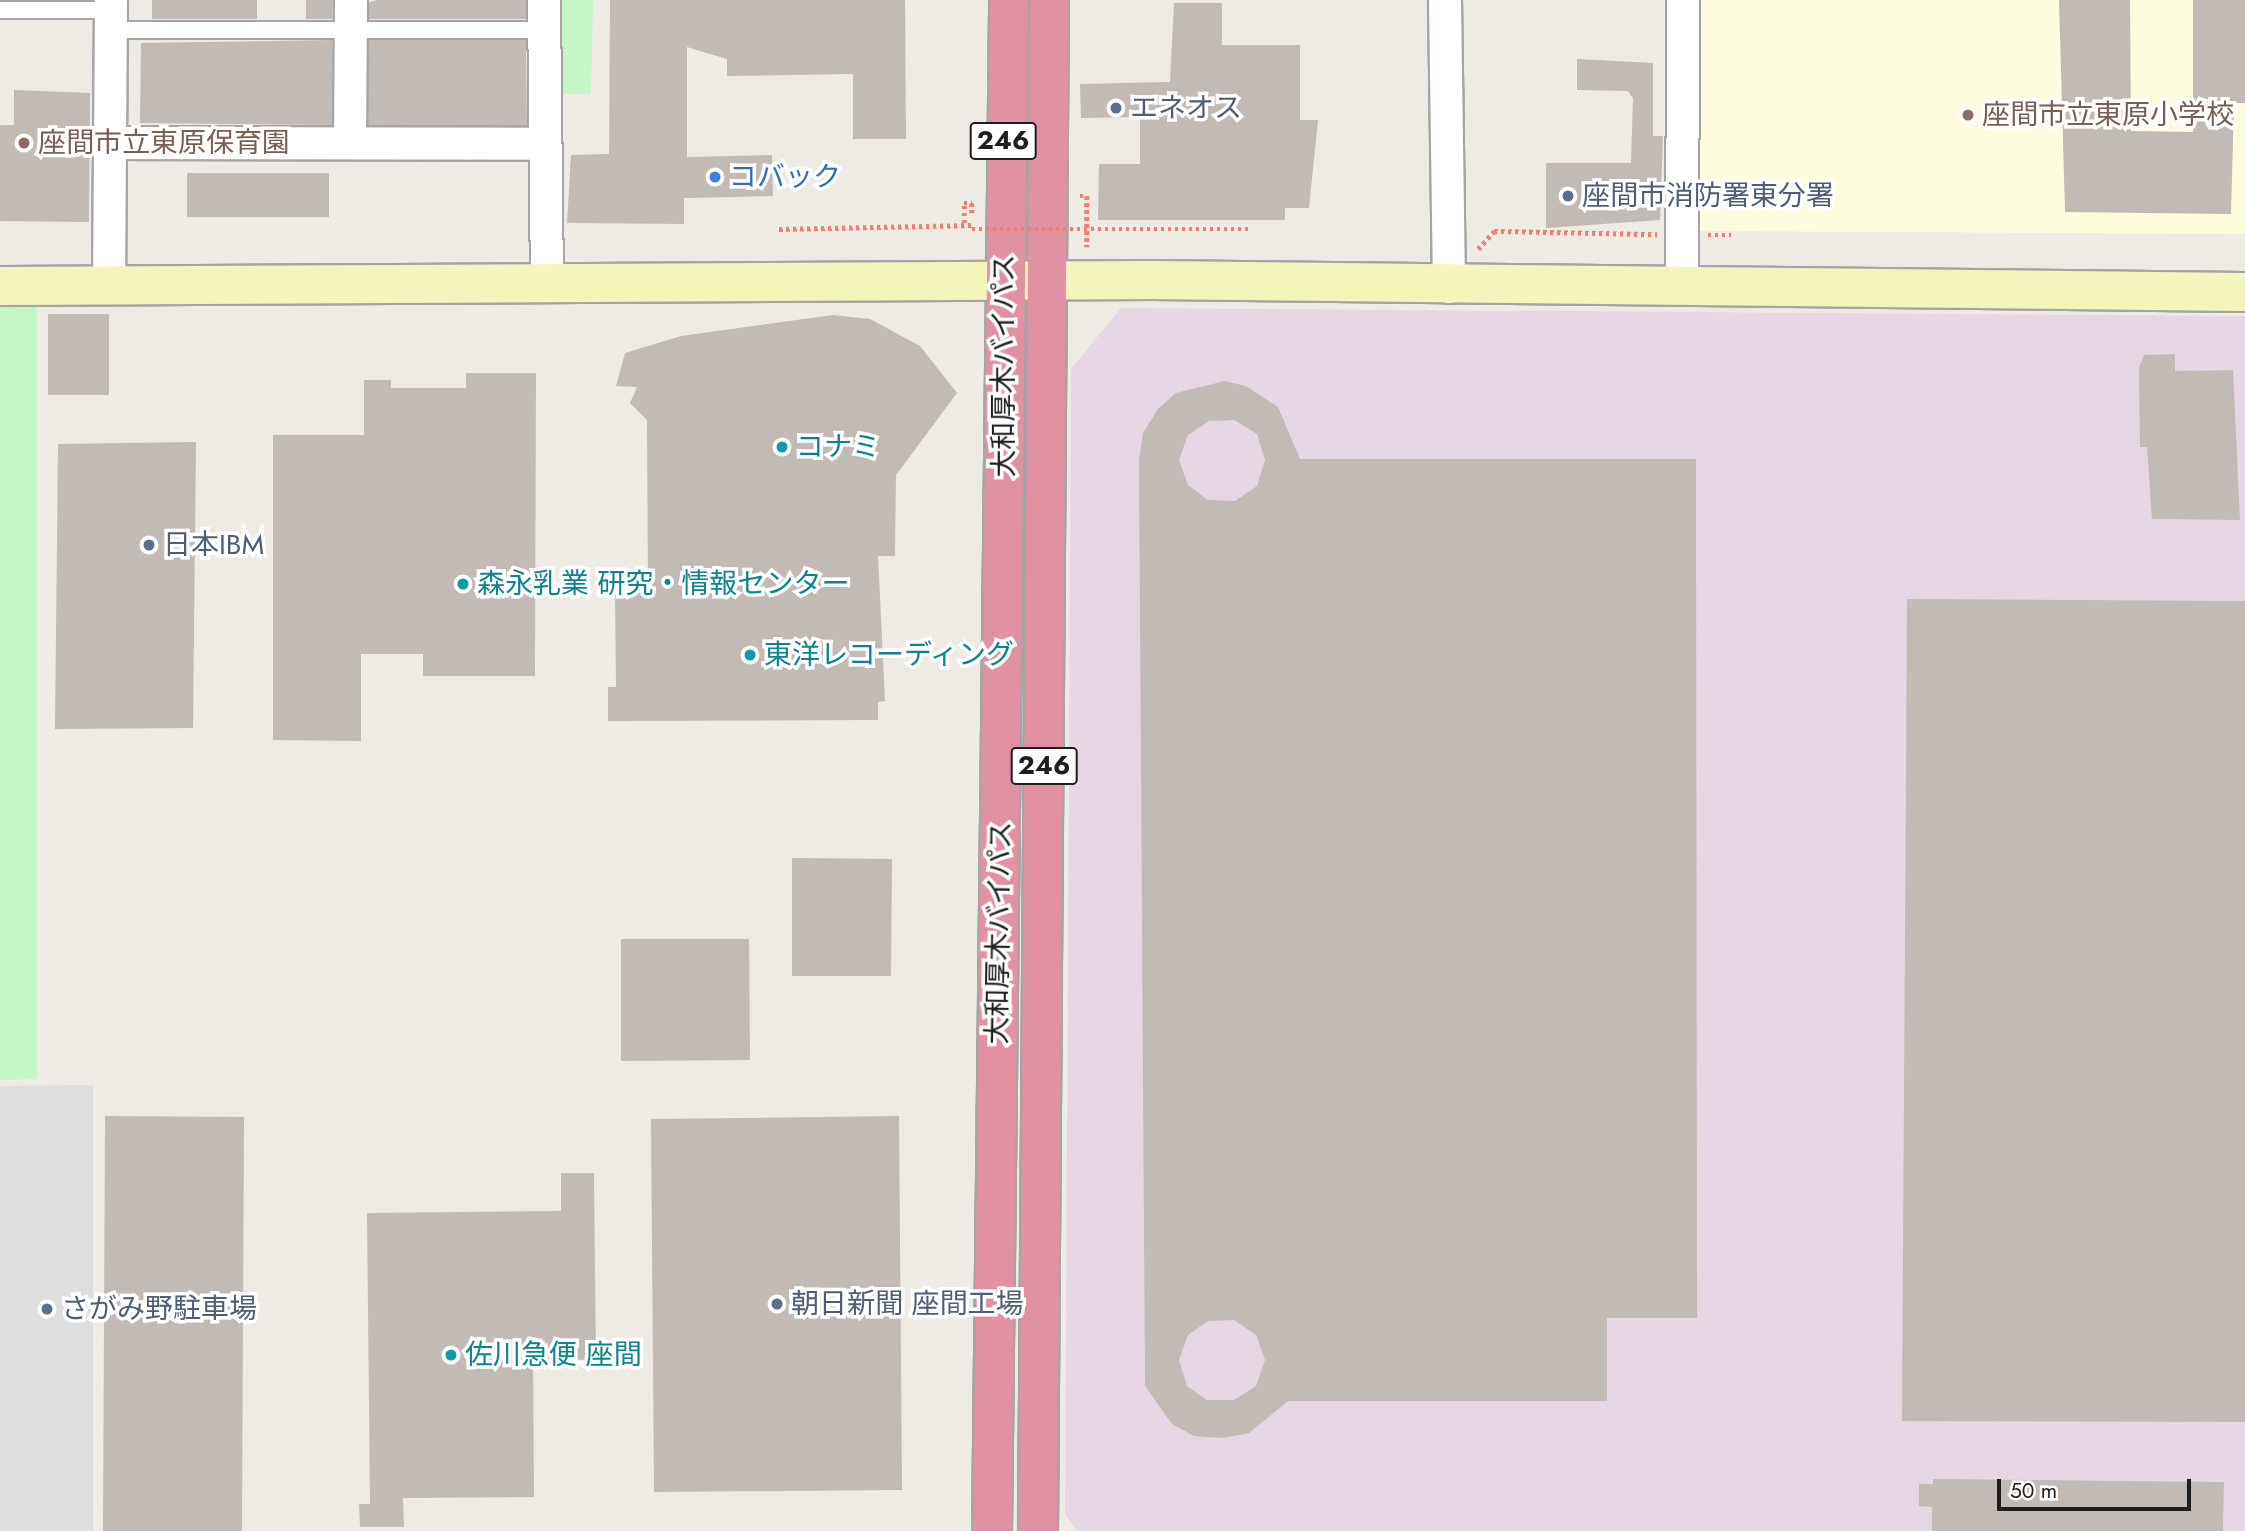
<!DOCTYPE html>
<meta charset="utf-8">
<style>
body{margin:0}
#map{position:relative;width:2245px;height:1531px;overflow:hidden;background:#eeebe4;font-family:Jost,"Noto Sans JP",sans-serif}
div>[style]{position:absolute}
.industrial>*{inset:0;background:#e7d7e4}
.education>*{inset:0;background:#fdfcdf}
.park>*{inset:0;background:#c4f6c7}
.parking>*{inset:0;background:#dedede}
.building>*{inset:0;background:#c2bab4}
.path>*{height:4.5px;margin-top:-2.25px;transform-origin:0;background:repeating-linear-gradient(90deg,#f17d73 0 3.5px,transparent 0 7px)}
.roads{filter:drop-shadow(2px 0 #a5a5a5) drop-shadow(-2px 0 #a5a5a5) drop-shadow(0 2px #a5a5a5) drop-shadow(0 -2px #a5a5a5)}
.lane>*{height:16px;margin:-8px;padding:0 8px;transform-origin:8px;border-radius:8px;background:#fff}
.street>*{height:32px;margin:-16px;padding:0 16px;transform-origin:16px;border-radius:16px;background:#fff}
.secondary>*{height:38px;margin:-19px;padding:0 19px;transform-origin:19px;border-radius:19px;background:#f4f5bb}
.highway>*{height:38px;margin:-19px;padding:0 19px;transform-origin:19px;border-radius:19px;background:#e191a2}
.path-bridge>*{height:4.5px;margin-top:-2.25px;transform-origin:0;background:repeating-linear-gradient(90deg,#f17d73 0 3.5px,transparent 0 7px)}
.dots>*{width:19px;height:19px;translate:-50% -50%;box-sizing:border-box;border:4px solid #fff;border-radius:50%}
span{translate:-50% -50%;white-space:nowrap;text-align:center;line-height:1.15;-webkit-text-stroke:7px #fff;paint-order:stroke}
.shield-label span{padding:2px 5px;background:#fff;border:2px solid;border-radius:5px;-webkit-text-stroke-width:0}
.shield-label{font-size:26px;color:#1e1e1e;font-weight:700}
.service-label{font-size:28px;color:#4e5e75}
.left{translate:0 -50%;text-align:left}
.education-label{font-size:28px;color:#785e54}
.shop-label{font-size:28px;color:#366cbe}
.street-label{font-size:28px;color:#1e1e1e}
.culture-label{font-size:28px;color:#0d838f}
.scale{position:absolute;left:1997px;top:1479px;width:194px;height:32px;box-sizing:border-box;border:4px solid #1e1e1e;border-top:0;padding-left:9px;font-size:21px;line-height:24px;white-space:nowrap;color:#1e1e1e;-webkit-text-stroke:5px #fff;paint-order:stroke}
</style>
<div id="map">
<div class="industrial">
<div style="clip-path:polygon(1121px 308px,2245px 316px,2245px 1531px,1077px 1531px,1065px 1514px,1071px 369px)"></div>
</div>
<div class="education">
<div style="clip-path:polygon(1692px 0,2245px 0,2245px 234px,1691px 231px)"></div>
</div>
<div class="park">
<div style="clip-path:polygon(557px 0,593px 0,591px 94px,557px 94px)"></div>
<div style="clip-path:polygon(37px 306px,37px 1079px,0 1080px,0 307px)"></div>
</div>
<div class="parking">
<div style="clip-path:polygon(93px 1085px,93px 1531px,0 1531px,0 1086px)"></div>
</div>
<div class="building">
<div style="clip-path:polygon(152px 0,257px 0,257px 19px,152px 19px)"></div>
<div style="clip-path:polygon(306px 0,333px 0,332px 19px,306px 19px)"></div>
<div style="clip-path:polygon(378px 0,526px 0,526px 19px,369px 19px,369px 2px)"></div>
<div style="clip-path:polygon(610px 0,905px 0,906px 139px,853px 139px,853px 74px,727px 76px,727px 59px,687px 47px,687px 157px,772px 155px,773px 196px,684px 198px,684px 224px,567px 223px,571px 155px,609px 154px)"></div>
<div style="clip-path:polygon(2059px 0,2130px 0,2131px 131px,2193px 132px,2193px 0,2245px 0,2245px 103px,2234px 103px,2231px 214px,2065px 212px)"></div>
<div style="clip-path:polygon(1174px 3px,1222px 3px,1222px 45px,1300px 45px,1300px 120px,1318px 120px,1309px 208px,1285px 208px,1285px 220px,1098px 220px,1099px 164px,1140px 164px,1140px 117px,1081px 118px,1080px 84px,1170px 82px)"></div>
<div style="clip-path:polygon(332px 40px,332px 125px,140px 123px,141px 43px)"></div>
<div style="clip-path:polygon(369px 40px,526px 40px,527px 126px,368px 125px)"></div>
<div style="clip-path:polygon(1577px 59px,1653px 63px,1653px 136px,1663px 136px,1660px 220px,1546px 228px,1546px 163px,1631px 163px,1633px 98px,1628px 91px,1577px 90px)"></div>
<div style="clip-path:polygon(14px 90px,90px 93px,89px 222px,0 221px,0 125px,14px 125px)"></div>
<div style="clip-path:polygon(187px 173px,329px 173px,329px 217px,187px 217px)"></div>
<div style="clip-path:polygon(48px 314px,109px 314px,109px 395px,48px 395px)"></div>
<div style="clip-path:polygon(833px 315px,870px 319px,920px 346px,957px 393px,896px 475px,895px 556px,878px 556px,885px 701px,878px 702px,878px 720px,608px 721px,608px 687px,616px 687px,615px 590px,648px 590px,647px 420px,630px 403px,637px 387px,616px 386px,625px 353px,681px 336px)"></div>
<div style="clip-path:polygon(2175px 354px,2175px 371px,2233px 370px,2240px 520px,2152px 519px,2147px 447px,2140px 447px,2139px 368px,2144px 355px)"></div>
<div style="clip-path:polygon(466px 373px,536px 373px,535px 676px,423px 676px,423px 654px,361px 654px,361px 741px,273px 740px,273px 435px,364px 435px,364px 380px,391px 380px,391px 388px,466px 388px)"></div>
<div style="clip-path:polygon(evenodd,1225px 381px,1246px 386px,1278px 407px,1300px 459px,1696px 459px,1697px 1318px,1607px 1318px,1607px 1401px,1288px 1401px,1249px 1433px,1223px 1438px,1194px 1436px,1172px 1424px,1145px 1386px,1139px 460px,1143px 433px,1158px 409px,1176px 393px,1225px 381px,1234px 420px,1257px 434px,1265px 460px,1257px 486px,1235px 501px,1208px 500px,1188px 485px,1179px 460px,1188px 435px,1209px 421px,1234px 420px,1225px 381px,1234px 1320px,1256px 1335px,1265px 1360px,1256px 1386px,1234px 1400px,1207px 1400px,1187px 1386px,1179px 1360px,1188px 1335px,1208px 1321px,1234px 1320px)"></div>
<div style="clip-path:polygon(196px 442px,193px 728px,55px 729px,58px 444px)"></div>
<div style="clip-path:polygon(1907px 599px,2245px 601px,2245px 1422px,1902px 1421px)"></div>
<div style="clip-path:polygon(792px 858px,892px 859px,891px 976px,792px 976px)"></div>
<div style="clip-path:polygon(621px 939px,749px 939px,750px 1060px,621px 1061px)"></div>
<div style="clip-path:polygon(105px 1116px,244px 1117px,242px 1531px,103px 1531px)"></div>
<div style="clip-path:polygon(899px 1116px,902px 1490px,654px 1492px,651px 1119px)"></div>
<div style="clip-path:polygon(561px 1173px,594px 1173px,596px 1360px,533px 1359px,534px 1497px,403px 1498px,404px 1527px,360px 1527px,359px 1504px,370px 1504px,367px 1213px,561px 1211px)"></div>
<div style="clip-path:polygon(1933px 1479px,2224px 1482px,2223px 1531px,1932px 1531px,1932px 1507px,1919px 1506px,1919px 1484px,1933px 1484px)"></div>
</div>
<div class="path">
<div style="left:1080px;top:196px;width:7px"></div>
<div style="left:1087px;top:196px;width:51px;rotate:90deg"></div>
<div style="left:964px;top:223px;width:20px;rotate:-90deg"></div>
<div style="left:964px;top:203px;width:8px"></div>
<div style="left:972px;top:203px;width:10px;rotate:90deg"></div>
<div style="left:779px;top:229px;width:193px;rotate:-1.2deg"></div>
<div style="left:1708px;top:235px;width:23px"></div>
<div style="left:1478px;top:249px;width:24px;rotate:-48deg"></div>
<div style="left:1494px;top:231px;width:163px;rotate:1.1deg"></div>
</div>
<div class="roads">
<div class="lane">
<div style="left:0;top:10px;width:111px"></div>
<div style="left:111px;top:30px;width:432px"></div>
</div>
<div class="street">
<div style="left:544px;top:0;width:284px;rotate:89.4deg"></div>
<div style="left:1445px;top:0;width:287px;rotate:89.2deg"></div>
<div style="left:110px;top:143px;width:433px;rotate:0.1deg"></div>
<div style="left:350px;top:143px;width:143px;rotate:-89.6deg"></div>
<div style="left:109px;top:288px;width:288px;rotate:-89.6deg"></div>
<div style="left:1682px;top:288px;width:288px;rotate:-89.8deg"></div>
</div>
<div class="secondary">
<div style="left:0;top:286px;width:1153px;rotate:-0.3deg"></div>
<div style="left:1153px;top:280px;width:1092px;rotate:0.63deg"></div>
</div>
<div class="highway">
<div style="left:992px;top:1531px;width:1531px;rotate:-89.36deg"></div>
<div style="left:1038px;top:1531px;width:1531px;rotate:-89.59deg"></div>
</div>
</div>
<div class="path-bridge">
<div style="left:972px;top:229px;width:276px"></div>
</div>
<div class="dots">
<div style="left:1116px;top:108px;background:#5c6f8a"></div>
<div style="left:1968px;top:115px;background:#8d6e63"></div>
<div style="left:24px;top:143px;background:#8d6e63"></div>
<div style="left:715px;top:177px;background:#3f7fe0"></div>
<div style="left:1568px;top:196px;background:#5c6f8a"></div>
<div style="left:782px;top:447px;background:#0f9aa8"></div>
<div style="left:149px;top:545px;background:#5c6f8a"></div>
<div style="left:463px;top:584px;background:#0f9aa8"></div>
<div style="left:750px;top:655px;background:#0f9aa8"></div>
<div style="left:777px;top:1304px;background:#5c6f8a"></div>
<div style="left:47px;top:1309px;background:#5c6f8a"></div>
<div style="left:451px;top:1355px;background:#0f9aa8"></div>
</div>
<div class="shield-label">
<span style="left:1003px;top:141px">246</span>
<span style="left:1044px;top:766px">246</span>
</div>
<div class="service-label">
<span class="left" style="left:1130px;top:108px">エネオス</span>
<span class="left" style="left:1582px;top:196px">座間市消防署東分署</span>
<span class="left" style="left:163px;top:545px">日本IBM</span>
<span class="left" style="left:791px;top:1304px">朝日新聞 座間工場</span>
<span class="left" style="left:61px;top:1309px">さがみ野駐車場</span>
</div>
<div class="education-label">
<span class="left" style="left:1982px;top:115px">座間市立東原小学校</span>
<span class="left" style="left:38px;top:143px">座間市立東原保育園</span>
</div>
<div class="shop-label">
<span class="left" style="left:729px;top:177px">コバック</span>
</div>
<div class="street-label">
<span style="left:1004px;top:366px;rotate:-90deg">大和厚木バイパス</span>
<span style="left:999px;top:933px;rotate:-89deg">大和厚木バイパス</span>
</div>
<div class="culture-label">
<span class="left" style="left:796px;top:447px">コナミ</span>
<span class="left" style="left:477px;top:584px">森永乳業 研究・情報センター</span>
<span class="left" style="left:764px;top:655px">東洋レコーディング</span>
<span class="left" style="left:465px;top:1355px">佐川急便 座間</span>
</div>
<div class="scale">50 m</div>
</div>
